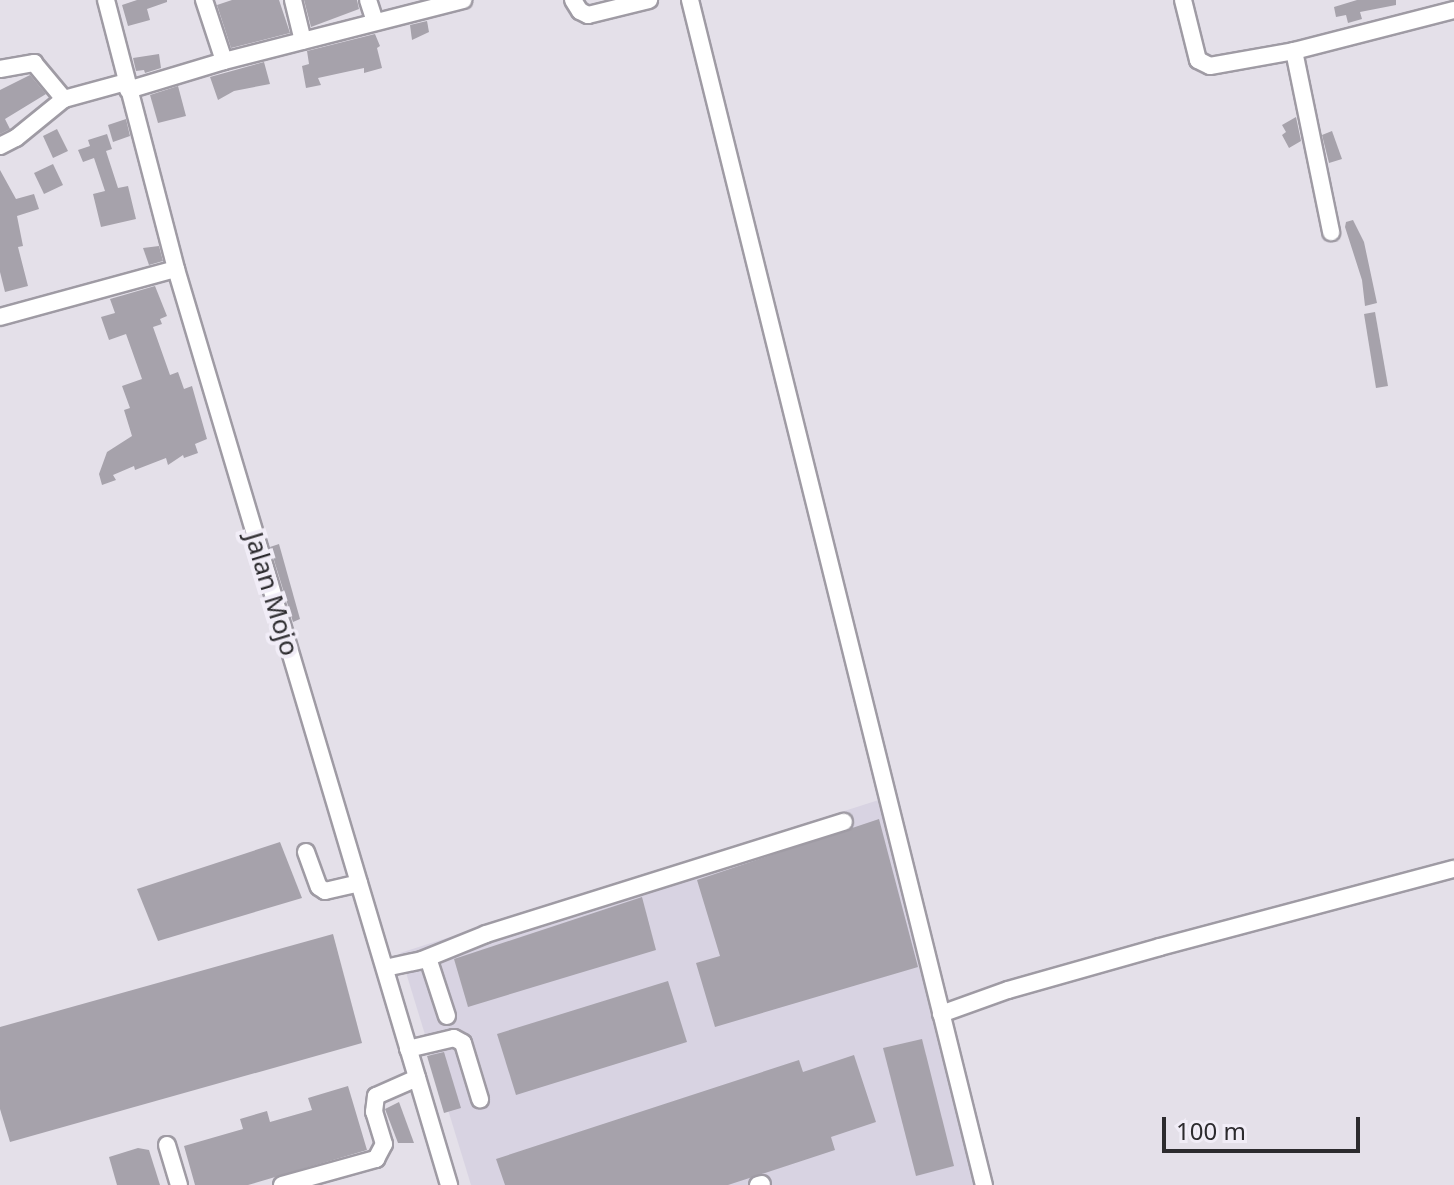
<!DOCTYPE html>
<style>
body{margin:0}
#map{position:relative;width:1454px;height:1185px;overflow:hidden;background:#e4e0e9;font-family:"Noto Sans",sans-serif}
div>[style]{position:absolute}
.built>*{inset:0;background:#d8d3e2}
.building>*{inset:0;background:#a6a2ab}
.roads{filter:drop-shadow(2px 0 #9f9ba4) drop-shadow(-2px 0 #9f9ba4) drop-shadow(0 2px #9f9ba4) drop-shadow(0 -2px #9f9ba4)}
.minor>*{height:16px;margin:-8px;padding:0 8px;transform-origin:8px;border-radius:8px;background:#fff}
span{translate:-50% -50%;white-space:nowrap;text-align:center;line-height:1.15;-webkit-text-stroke:8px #f1edf7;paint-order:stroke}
.street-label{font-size:26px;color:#2c2b2e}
.scale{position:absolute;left:1162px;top:1117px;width:198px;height:36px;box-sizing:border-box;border:4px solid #2c2b2e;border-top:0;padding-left:10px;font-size:24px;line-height:28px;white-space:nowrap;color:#2c2b2e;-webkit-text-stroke:6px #f1edf7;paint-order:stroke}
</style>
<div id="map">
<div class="built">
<div style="clip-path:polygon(885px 798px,983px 1185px,471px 1185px,400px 953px)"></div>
</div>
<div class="building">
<div style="clip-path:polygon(137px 0,167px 0,167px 2px,147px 9px,150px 20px,128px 26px,122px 5px)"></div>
<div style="clip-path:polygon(232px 0,279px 0,290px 33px,231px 48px,217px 5px)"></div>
<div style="clip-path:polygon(304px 0,357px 0,359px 9px,311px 27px)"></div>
<div style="clip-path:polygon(1357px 0,1396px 0,1396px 5px,1360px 12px,1362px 19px,1348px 23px,1346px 15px,1336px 17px,1334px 7px)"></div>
<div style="clip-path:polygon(427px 21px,429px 32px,412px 40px,410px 25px)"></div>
<div style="clip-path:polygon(375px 34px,380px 46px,377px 48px,382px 68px,364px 73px,364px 68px,318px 78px,321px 85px,306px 88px,302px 66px,309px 64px,307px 51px)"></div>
<div style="clip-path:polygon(159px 54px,161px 68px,145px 73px,144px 70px,136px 71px,133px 58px)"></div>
<div style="clip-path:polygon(264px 62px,270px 84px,234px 91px,218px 100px,210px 77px)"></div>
<div style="clip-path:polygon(30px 75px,46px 94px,5px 119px,10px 129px,0 134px,0 90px)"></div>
<div style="clip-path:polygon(178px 86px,186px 116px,158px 123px,150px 95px)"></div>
<div style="clip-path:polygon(1296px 117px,1301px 141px,1289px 148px,1282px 135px,1286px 132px,1282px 125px)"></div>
<div style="clip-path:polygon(126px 119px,130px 136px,113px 142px,108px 125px)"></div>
<div style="clip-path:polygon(57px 129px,68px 151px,53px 158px,43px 136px)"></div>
<div style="clip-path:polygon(1332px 131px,1342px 159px,1329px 163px,1322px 135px)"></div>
<div style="clip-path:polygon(107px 134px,112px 149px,106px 151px,118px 188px,128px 186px,136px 219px,101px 227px,93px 194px,105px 191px,94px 158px,83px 162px,78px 150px,90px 146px,88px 140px)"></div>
<div style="clip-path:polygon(53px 164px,63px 185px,44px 194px,34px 173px)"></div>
<div style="clip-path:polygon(0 170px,16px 199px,34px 194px,39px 209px,17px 216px,23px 246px,18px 247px,28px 286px,5px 292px,0 272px)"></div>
<div style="clip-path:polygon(1353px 220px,1364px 242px,1377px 303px,1365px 306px,1362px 280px,1345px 227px,1346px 222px)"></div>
<div style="clip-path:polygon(159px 246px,163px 261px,149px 265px,143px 248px)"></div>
<div style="clip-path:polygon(155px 286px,167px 316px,160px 319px,162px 324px,153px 327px,170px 375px,178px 372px,184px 389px,192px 386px,207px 439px,195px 444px,198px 453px,184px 458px,183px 455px,168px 465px,166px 458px,135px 470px,134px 466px,113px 475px,116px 480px,102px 485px,99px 474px,107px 452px,132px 436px,124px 410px,130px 408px,122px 386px,142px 379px,126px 334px,109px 340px,101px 317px,115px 313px,110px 299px)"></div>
<div style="clip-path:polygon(1375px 312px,1388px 386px,1376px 388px,1364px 314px)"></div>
<div style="clip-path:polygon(279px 544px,300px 619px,293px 622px,270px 547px)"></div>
<div style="clip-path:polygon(879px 819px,918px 967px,715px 1027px,696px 963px,720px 956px,697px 880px)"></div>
<div style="clip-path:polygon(280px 842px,302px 898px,158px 941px,137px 889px)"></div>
<div style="clip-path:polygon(642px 897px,656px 950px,468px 1007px,454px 959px)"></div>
<div style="clip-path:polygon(333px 934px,362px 1043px,10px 1142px,0 1109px,0 1027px)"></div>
<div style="clip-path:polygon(668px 981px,687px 1042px,516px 1095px,497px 1034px)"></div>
<div style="clip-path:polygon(922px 1039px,954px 1166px,916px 1176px,883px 1048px)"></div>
<div style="clip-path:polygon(444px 1052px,461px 1108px,444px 1113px,427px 1056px)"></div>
<div style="clip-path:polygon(854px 1055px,876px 1122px,831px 1137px,835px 1150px,728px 1185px,505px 1185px,496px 1159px,799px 1060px,803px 1072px)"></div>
<div style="clip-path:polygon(348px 1086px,367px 1150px,248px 1185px,195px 1185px,184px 1146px,243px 1129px,240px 1119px,267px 1111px,270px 1122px,312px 1110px,308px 1098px)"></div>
<div style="clip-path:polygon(399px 1102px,414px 1143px,398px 1143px,385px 1109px)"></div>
<div style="clip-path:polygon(138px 1148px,149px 1150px,160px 1185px,117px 1185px,109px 1157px)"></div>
</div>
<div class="roads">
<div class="minor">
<div style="left:106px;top:0;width:278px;rotate:75.4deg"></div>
<div style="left:176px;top:269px;width:956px;rotate:73.4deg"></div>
<div style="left:204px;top:0;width:64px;rotate:71.8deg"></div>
<div style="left:293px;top:0;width:42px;rotate:76.3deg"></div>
<div style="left:368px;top:0;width:22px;rotate:72deg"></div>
<div style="left:573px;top:0;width:13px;rotate:58deg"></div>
<div style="left:580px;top:11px;width:9px;rotate:27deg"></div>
<div style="left:588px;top:15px;width:63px;rotate:-13.8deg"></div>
<div style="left:690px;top:0;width:1221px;rotate:76.07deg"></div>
<div style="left:1183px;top:0;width:62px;rotate:76deg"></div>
<div style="left:1198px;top:60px;width:13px;rotate:27deg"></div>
<div style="left:1210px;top:66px;width:85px;rotate:-10.1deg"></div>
<div style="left:1294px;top:51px;width:165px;rotate:-14.4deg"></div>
<div style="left:1294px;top:51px;width:185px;rotate:78.4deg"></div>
<div style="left:0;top:69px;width:35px;rotate:-10deg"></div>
<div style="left:34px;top:63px;width:47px;rotate:50.2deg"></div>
<div style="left:128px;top:90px;width:100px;rotate:-16.8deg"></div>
<div style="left:224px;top:61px;width:247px;rotate:-14.3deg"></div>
<div style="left:0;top:146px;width:18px;rotate:-27deg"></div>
<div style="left:16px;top:138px;width:62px;rotate:-39.1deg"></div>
<div style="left:64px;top:99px;width:64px;rotate:-15.3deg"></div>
<div style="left:0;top:317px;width:182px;rotate:-15.3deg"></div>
<div style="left:306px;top:852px;width:37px;rotate:70deg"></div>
<div style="left:319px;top:887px;width:7px;rotate:34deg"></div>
<div style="left:325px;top:891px;width:35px;rotate:-13deg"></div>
<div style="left:428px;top:958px;width:61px;rotate:71.9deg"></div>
<div style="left:385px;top:968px;width:38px;rotate:-12deg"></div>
<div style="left:422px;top:960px;width:69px;rotate:-22.1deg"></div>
<div style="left:486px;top:934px;width:375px;rotate:-17.4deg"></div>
<div style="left:941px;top:1014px;width:71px;rotate:-19.7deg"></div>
<div style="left:1008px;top:990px;width:158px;rotate:-15.8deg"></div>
<div style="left:1160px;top:947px;width:304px;rotate:-14.9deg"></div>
<div style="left:408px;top:1049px;width:47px;rotate:-13.4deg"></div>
<div style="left:454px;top:1038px;width:10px;rotate:29deg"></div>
<div style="left:463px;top:1043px;width:59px;rotate:73.1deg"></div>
<div style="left:167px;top:1145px;width:42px;rotate:73.3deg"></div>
<div style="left:282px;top:1185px;width:98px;rotate:-15.5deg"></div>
<div style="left:376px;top:1159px;width:17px;rotate:-62deg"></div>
<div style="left:384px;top:1144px;width:34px;rotate:-107deg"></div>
<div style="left:374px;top:1112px;width:16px;rotate:-83deg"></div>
<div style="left:376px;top:1096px;width:45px;rotate:-23.7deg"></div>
<div style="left:758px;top:1185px;width:4px;rotate:-14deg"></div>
</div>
</div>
<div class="street-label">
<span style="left:272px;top:594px;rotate:73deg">Jalan Mojo</span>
</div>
<div class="scale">100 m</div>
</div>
